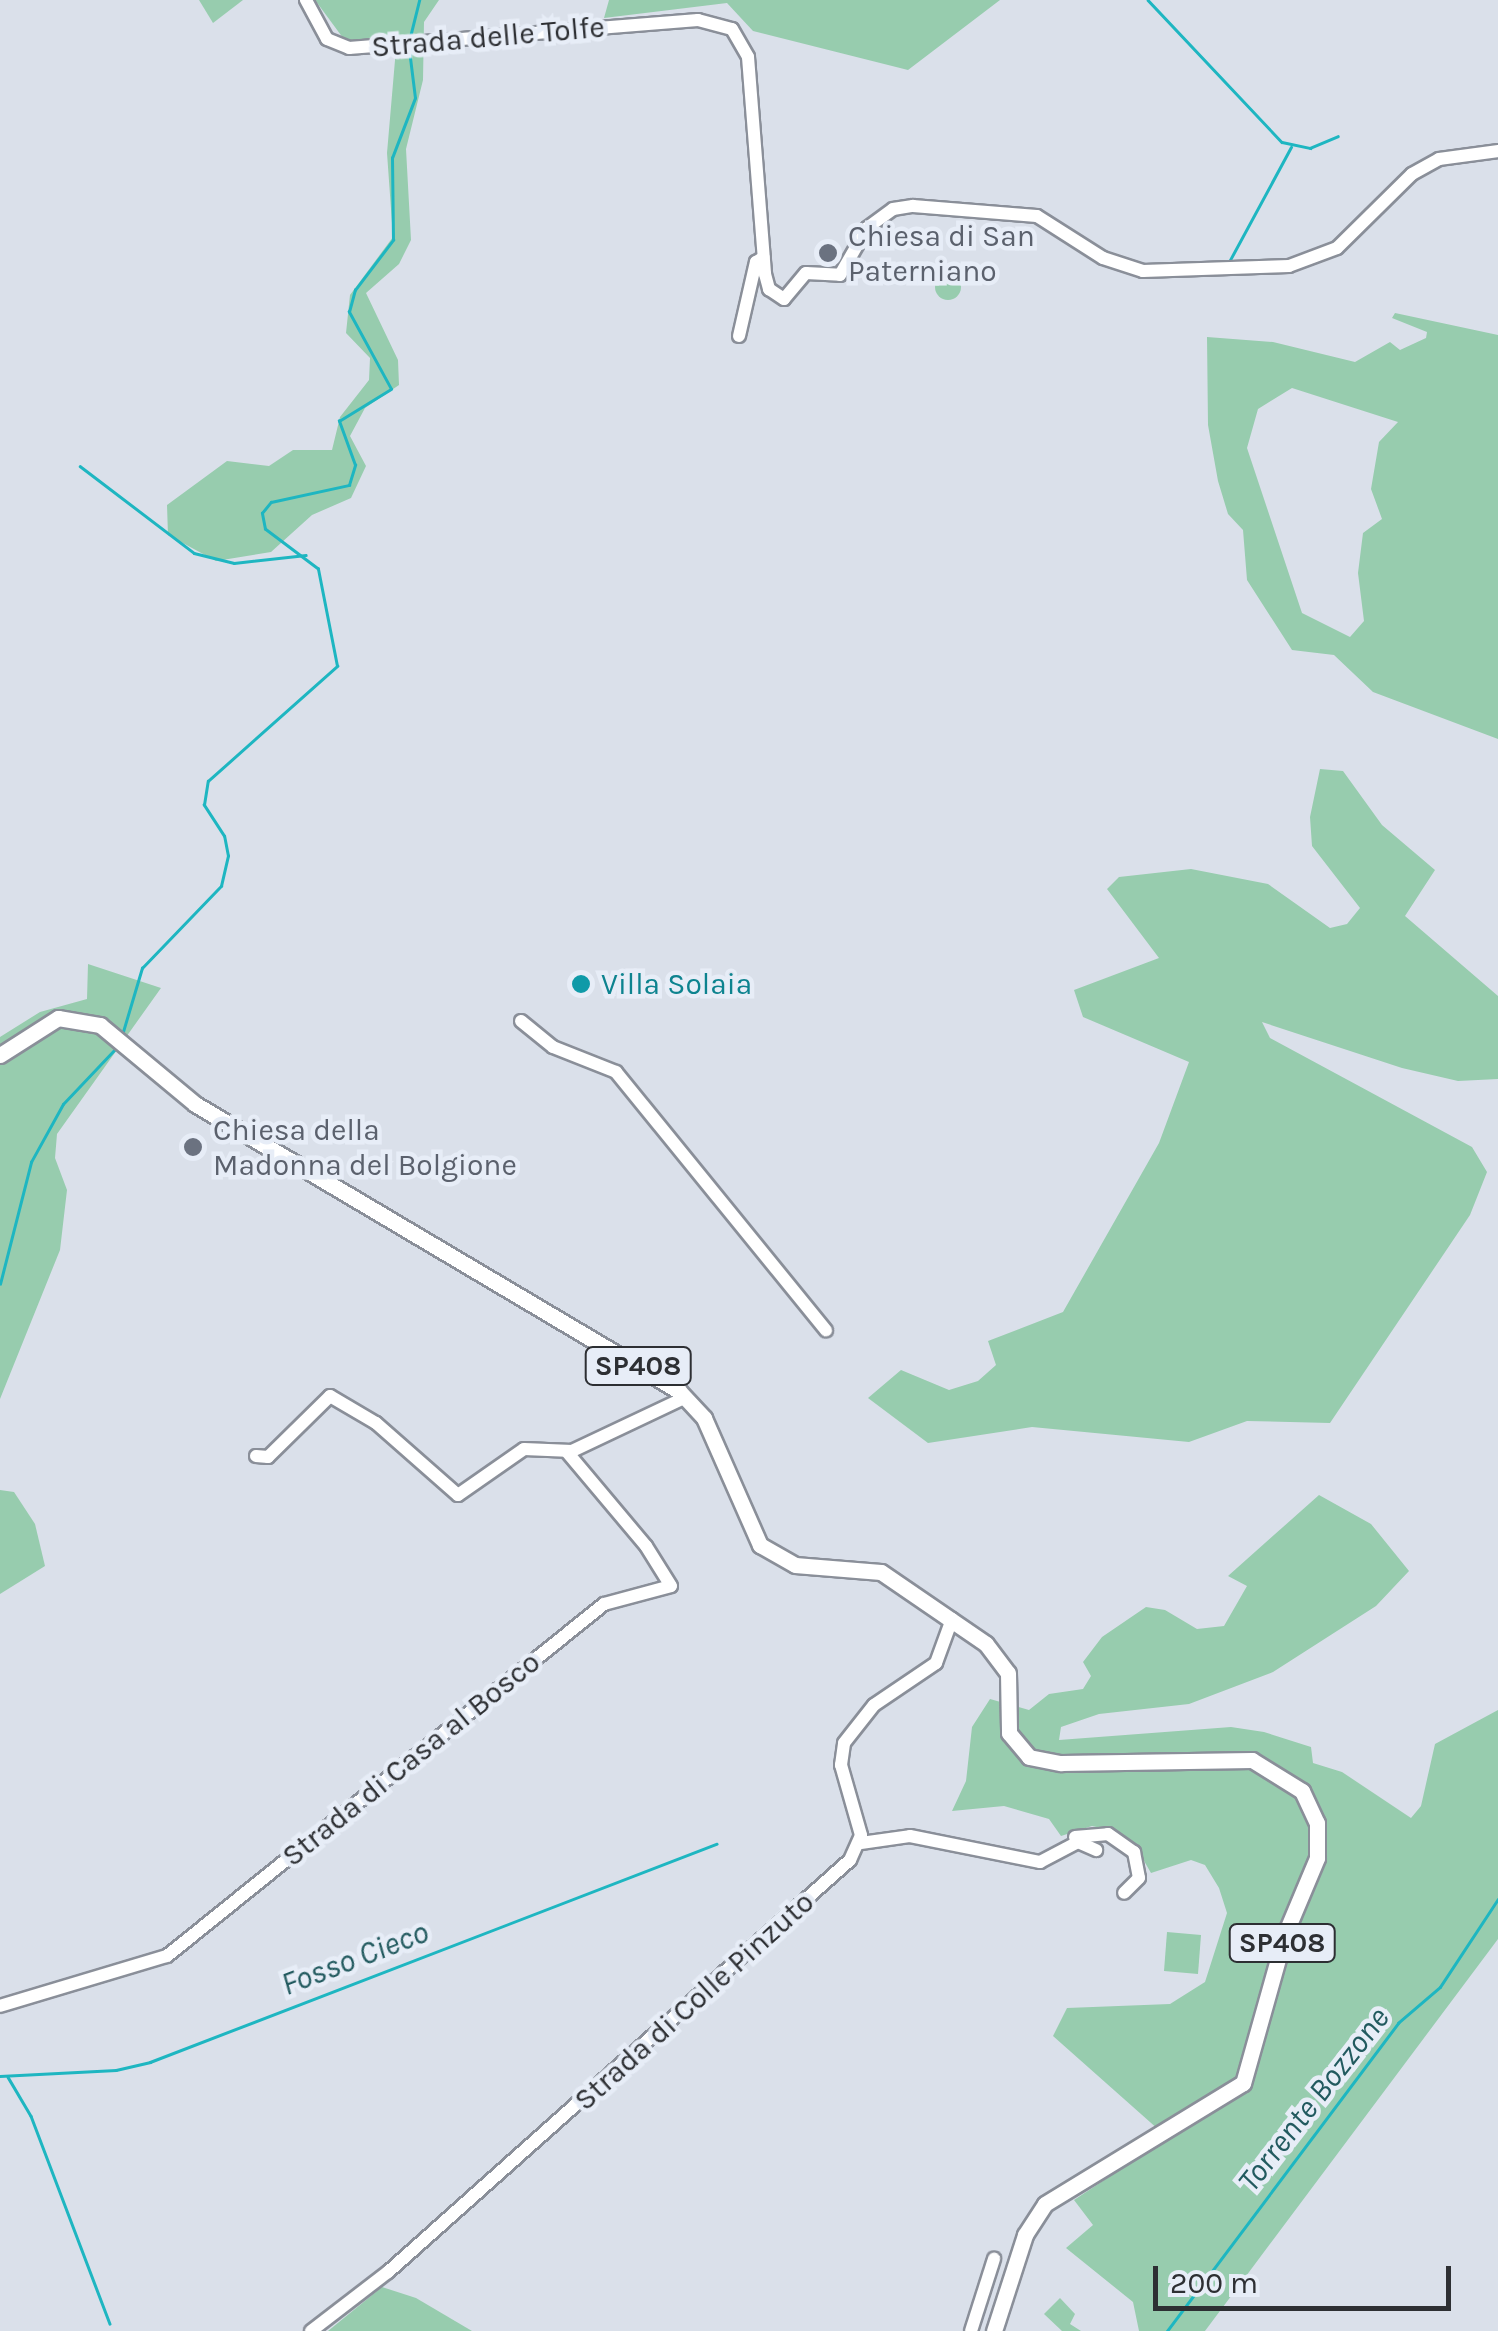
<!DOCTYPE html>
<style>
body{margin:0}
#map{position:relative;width:1498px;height:2331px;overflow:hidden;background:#dae0ea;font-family:Karla,sans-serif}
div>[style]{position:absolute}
.green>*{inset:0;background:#97ccae}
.round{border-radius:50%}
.stream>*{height:2.5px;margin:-1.25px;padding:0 1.25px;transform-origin:1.25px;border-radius:1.25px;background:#1eb6c1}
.roads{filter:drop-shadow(2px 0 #8a8f99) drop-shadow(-2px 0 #8a8f99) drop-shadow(0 2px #8a8f99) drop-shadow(0 -2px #8a8f99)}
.minor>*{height:12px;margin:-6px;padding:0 6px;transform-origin:6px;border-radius:6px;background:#fff}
.major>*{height:15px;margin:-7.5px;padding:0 7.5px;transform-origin:7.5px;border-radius:7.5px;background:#fff}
.dots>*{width:28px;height:28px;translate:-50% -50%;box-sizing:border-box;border:5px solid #e7edf7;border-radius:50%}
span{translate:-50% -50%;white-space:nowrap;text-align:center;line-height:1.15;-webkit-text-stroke:9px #e7edf7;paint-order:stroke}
.shield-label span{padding:2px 8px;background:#e7edf7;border:2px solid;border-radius:8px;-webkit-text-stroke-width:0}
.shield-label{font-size:28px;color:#2d2f33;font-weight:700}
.street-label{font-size:30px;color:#2d2f33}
.worship-label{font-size:30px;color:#5b616d}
.left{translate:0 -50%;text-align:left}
.culture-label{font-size:30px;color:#0d838f}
.water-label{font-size:32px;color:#225a5f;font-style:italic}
.scale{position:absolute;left:1153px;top:2266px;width:298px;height:45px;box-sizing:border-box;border:5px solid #2d2f33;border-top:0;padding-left:12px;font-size:30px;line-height:35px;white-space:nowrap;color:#2d2f33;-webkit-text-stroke:8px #e7edf7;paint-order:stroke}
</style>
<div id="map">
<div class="green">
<div style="clip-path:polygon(199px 0,243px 0,213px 23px)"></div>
<div style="clip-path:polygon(315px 0,439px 0,424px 22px,423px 80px,406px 149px,411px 240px,399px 264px,366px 293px,398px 360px,399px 385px,365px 408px,350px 436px,366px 466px,351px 498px,312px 515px,271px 552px,216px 561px,168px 535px,167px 505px,227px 461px,269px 466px,293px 450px,332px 450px,340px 417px,369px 380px,370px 358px,346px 333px,350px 295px,393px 237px,387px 153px,397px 37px,346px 42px)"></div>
<div style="clip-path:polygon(609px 0,1000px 0,908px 70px,753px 31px,727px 3px,604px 18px)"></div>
<div class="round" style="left:935px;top:274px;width:26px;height:26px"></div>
<div style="clip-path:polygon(evenodd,1395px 313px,1498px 335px,1498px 739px,1373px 692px,1334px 655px,1292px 650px,1247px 580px,1243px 530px,1228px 514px,1218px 481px,1208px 425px,1207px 337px,1273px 342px,1355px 362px,1390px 342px,1400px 350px,1426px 338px,1427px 332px,1392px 318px,1395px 313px,1292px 388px,1398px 422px,1379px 442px,1371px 489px,1382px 519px,1363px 533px,1358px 573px,1364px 621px,1350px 637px,1302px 613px,1247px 448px,1258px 409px,1292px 388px)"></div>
<div style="clip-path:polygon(1320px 769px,1343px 771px,1382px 825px,1435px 870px,1405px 916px,1498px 996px,1498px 1079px,1458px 1081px,1402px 1068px,1262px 1022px,1270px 1038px,1472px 1147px,1487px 1172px,1470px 1215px,1330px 1423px,1247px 1421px,1189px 1442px,1032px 1427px,928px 1443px,868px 1398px,901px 1370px,949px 1390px,978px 1381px,996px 1365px,988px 1341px,1063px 1312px,1159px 1143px,1189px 1062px,1083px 1017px,1074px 990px,1159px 958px,1107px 889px,1119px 877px,1191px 869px,1268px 884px,1330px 928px,1347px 924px,1360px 908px,1312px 846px,1310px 817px)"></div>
<div style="clip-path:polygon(88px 964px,161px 988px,57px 1134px,55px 1158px,67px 1190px,60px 1250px,0 1399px,0 1037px,40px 1012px,87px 999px)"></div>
<div style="clip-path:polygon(0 1490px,14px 1492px,35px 1524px,45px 1566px,0 1594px)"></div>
<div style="clip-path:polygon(1319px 1495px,1371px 1524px,1409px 1571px,1376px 1606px,1273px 1672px,1189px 1704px,1099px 1714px,1061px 1727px,1059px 1740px,1231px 1727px,1264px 1732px,1311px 1747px,1313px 1763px,1342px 1772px,1411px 1818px,1421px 1806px,1435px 1744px,1498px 1710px,1498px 1939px,1205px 2331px,1139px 2331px,1133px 2302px,1066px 2248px,1093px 2225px,1074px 2200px,1168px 2138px,1053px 2036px,1067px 2008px,1170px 2004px,1205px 1982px,1227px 1913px,1219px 1888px,1205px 1865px,1191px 1860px,1151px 1873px,1136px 1847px,1114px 1831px,1092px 1826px,1061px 1836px,1049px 1819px,1004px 1806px,952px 1811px,966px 1781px,972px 1727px,990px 1699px,1029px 1710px,1049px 1694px,1083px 1689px,1091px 1676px,1083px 1662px,1102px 1637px,1146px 1607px,1165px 1610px,1197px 1629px,1224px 1626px,1247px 1586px,1228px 1576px)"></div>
<div style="clip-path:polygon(1167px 1932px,1201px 1935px,1198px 1974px,1164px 1971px)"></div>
<div style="clip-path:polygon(382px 2287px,416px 2298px,472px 2331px,328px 2331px)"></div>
<div style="clip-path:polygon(1060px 2298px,1075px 2314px,1070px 2324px,1081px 2331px,1062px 2331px,1044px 2314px)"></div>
</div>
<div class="stream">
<div style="left:1148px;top:0;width:195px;rotate:46.7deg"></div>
<div style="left:1282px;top:142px;width:29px;rotate:12deg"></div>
<div style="left:1310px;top:148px;width:30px;rotate:-23deg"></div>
<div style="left:410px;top:37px;width:38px;rotate:-76deg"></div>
<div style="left:1230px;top:260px;width:128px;rotate:-61.6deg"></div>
<div style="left:80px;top:466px;width:143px;rotate:37.3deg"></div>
<div style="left:194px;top:553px;width:41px;rotate:14deg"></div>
<div style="left:234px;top:563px;width:72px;rotate:-6.3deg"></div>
<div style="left:122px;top:1035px;width:70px;rotate:-73.4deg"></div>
<div style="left:142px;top:968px;width:114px;rotate:-46.1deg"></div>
<div style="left:221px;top:886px;width:31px;rotate:-77deg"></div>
<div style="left:228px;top:856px;width:20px;rotate:-101deg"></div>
<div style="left:224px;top:836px;width:37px;rotate:-123deg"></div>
<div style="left:204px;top:805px;width:24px;rotate:-81deg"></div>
<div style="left:208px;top:781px;width:173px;rotate:-41.7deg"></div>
<div style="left:337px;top:666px;width:99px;rotate:-101.1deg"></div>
<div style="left:318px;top:569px;width:66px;rotate:-143deg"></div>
<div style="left:265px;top:529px;width:16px;rotate:-101deg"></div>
<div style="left:262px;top:513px;width:14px;rotate:-51deg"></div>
<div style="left:271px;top:502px;width:80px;rotate:-12.3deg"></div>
<div style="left:349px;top:485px;width:21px;rotate:-73deg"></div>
<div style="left:355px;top:465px;width:47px;rotate:-110deg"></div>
<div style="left:339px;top:421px;width:61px;rotate:-31.6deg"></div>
<div style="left:391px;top:389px;width:88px;rotate:-118.6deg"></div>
<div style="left:349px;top:312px;width:23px;rotate:-75deg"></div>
<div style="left:355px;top:290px;width:63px;rotate:-52.8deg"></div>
<div style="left:393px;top:240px;width:82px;rotate:-90.7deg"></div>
<div style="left:392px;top:158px;width:64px;rotate:-69deg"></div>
<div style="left:415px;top:98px;width:48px;rotate:-97.1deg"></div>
<div style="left:0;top:1284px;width:126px;rotate:-75.7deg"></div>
<div style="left:31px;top:1162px;width:66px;rotate:-61.1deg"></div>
<div style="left:63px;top:1104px;width:79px;rotate:-46.5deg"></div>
<div style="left:0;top:2076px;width:116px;rotate:-3deg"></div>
<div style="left:116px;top:2070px;width:35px;rotate:-13deg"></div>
<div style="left:150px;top:2062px;width:607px;rotate:-21.06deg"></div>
<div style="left:8px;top:2077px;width:45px;rotate:59.5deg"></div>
<div style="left:31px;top:2116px;width:222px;rotate:69.2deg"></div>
<div style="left:1167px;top:2331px;width:385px;rotate:-53.1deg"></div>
<div style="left:1398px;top:2023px;width:55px;rotate:-40.6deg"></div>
<div style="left:1440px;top:1987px;width:105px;rotate:-56.6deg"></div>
</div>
<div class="roads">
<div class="minor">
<div style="left:306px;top:0;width:44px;rotate:61.7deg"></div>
<div style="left:327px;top:39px;width:24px;rotate:22deg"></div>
<div style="left:349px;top:48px;width:350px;rotate:-4.6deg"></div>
<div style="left:698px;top:20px;width:35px;rotate:15deg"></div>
<div style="left:732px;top:29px;width:32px;rotate:60deg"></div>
<div style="left:748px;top:57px;width:218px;rotate:85.5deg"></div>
<div style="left:765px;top:274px;width:16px;rotate:75deg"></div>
<div style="left:769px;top:289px;width:18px;rotate:34deg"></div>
<div style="left:784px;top:299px;width:34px;rotate:-50deg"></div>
<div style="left:806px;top:273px;width:34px;rotate:3deg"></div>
<div style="left:840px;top:275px;width:54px;rotate:-60.1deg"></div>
<div style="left:867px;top:228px;width:32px;rotate:-36deg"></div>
<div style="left:893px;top:209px;width:20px;rotate:-9deg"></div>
<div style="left:913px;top:206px;width:124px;rotate:4.6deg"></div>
<div style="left:1037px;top:216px;width:78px;rotate:32.5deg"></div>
<div style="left:1103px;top:258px;width:42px;rotate:18deg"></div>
<div style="left:1143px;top:271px;width:146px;rotate:-2deg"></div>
<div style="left:1289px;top:266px;width:51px;rotate:-20.6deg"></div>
<div style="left:1337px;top:248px;width:105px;rotate:-44.6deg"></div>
<div style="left:1412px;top:174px;width:31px;rotate:-29deg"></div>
<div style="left:1439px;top:159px;width:60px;rotate:-7.7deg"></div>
<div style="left:739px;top:336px;width:76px;rotate:-77.1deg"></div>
<div style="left:756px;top:262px;width:9px;rotate:-32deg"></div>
<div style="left:521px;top:1021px;width:41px;rotate:39.1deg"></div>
<div style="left:553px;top:1047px;width:68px;rotate:21.6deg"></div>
<div style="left:616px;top:1072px;width:333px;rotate:50.9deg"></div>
<div style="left:256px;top:1456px;width:12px;rotate:5deg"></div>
<div style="left:268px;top:1457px;width:87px;rotate:-44.5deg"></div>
<div style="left:330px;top:1396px;width:53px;rotate:30.4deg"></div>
<div style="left:376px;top:1423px;width:109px;rotate:41.3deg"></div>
<div style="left:458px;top:1495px;width:80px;rotate:-34.9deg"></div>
<div style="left:524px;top:1449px;width:48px;rotate:2.4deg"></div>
<div style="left:572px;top:1451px;width:126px;rotate:-25.3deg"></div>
<div style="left:1075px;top:1837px;width:33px;rotate:-5deg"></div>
<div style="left:1108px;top:1834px;width:32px;rotate:35deg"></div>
<div style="left:1134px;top:1852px;width:26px;rotate:79deg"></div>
<div style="left:1139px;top:1878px;width:21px;rotate:135deg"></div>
<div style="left:861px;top:1843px;width:49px;rotate:-8.1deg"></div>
<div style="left:910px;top:1836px;width:133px;rotate:11.3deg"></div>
<div style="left:1040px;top:1862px;width:43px;rotate:-27.8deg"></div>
<div style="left:1078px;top:1842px;width:20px;rotate:24deg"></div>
<div style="left:0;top:2006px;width:174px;rotate:-16.7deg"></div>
<div style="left:167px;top:1956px;width:561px;rotate:-38.85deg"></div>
<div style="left:604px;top:1604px;width:69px;rotate:-15deg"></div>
<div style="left:671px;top:1586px;width:47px;rotate:-122deg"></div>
<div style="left:646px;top:1546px;width:123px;rotate:-130deg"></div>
<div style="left:311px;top:2331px;width:97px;rotate:-37.5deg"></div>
<div style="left:388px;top:2272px;width:619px;rotate:-41.73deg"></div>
<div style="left:850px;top:1860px;width:27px;rotate:-66deg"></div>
<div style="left:861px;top:1835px;width:73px;rotate:-105.9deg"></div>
<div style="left:841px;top:1765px;width:22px;rotate:-82deg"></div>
<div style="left:844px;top:1743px;width:48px;rotate:-51.7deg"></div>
<div style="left:874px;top:1705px;width:75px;rotate:-34.1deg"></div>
<div style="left:936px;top:1663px;width:47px;rotate:-70deg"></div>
<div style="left:971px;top:2331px;width:76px;rotate:-72.3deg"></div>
</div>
<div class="major">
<div style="left:0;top:1055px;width:69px;rotate:-32.5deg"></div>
<div style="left:58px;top:1018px;width:43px;rotate:9.5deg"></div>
<div style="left:100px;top:1025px;width:124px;rotate:39.7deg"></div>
<div style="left:195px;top:1104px;width:563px;rotate:30.67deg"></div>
<div style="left:679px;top:1391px;width:37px;rotate:47deg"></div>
<div style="left:704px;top:1418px;width:139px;rotate:66.2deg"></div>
<div style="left:760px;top:1545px;width:40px;rotate:29.7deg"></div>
<div style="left:795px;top:1565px;width:86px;rotate:4.7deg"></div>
<div style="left:881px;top:1572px;width:127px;rotate:34.4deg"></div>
<div style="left:986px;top:1644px;width:36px;rotate:53deg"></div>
<div style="left:1008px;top:1673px;width:60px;rotate:89deg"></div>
<div style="left:1009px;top:1733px;width:31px;rotate:50deg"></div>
<div style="left:1029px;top:1757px;width:33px;rotate:11deg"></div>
<div style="left:1061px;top:1763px;width:191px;rotate:-0.9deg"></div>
<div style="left:1252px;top:1760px;width:59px;rotate:31.8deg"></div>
<div style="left:1302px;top:1791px;width:35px;rotate:65deg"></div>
<div style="left:1317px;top:1823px;width:35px;rotate:90deg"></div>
<div style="left:1317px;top:1858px;width:82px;rotate:112.8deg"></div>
<div style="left:1285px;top:1934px;width:155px;rotate:105.7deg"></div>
<div style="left:1243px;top:2083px;width:232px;rotate:148.6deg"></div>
<div style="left:1045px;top:2204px;width:37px;rotate:123deg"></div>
<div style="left:1025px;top:2235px;width:101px;rotate:107.9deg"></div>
</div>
</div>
<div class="dots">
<div style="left:828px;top:253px;background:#6b7280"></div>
<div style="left:581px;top:984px;background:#0f9aa8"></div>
<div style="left:193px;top:1147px;background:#6b7280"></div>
</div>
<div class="shield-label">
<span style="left:638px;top:1366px">SP408</span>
<span style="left:1282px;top:1943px">SP408</span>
</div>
<div class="street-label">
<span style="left:488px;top:37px;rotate:-5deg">Strada delle Tolfe</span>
<span style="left:411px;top:1759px;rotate:-39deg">Strada di Casa al Bosco</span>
<span style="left:694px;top:2001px;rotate:-42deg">Strada di Colle Pinzuto</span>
</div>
<div class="worship-label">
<span class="left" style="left:848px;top:253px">Chiesa di San<br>Paterniano</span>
<span class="left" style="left:213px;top:1147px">Chiesa della<br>Madonna del Bolgione</span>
</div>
<div class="culture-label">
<span class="left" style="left:601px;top:984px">Villa Solaia</span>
</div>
<div class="water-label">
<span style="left:355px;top:1959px;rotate:-21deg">Fosso Cieco</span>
<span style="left:1314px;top:2100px;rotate:-52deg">Torrente Bozzone</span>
</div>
<div class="scale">200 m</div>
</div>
